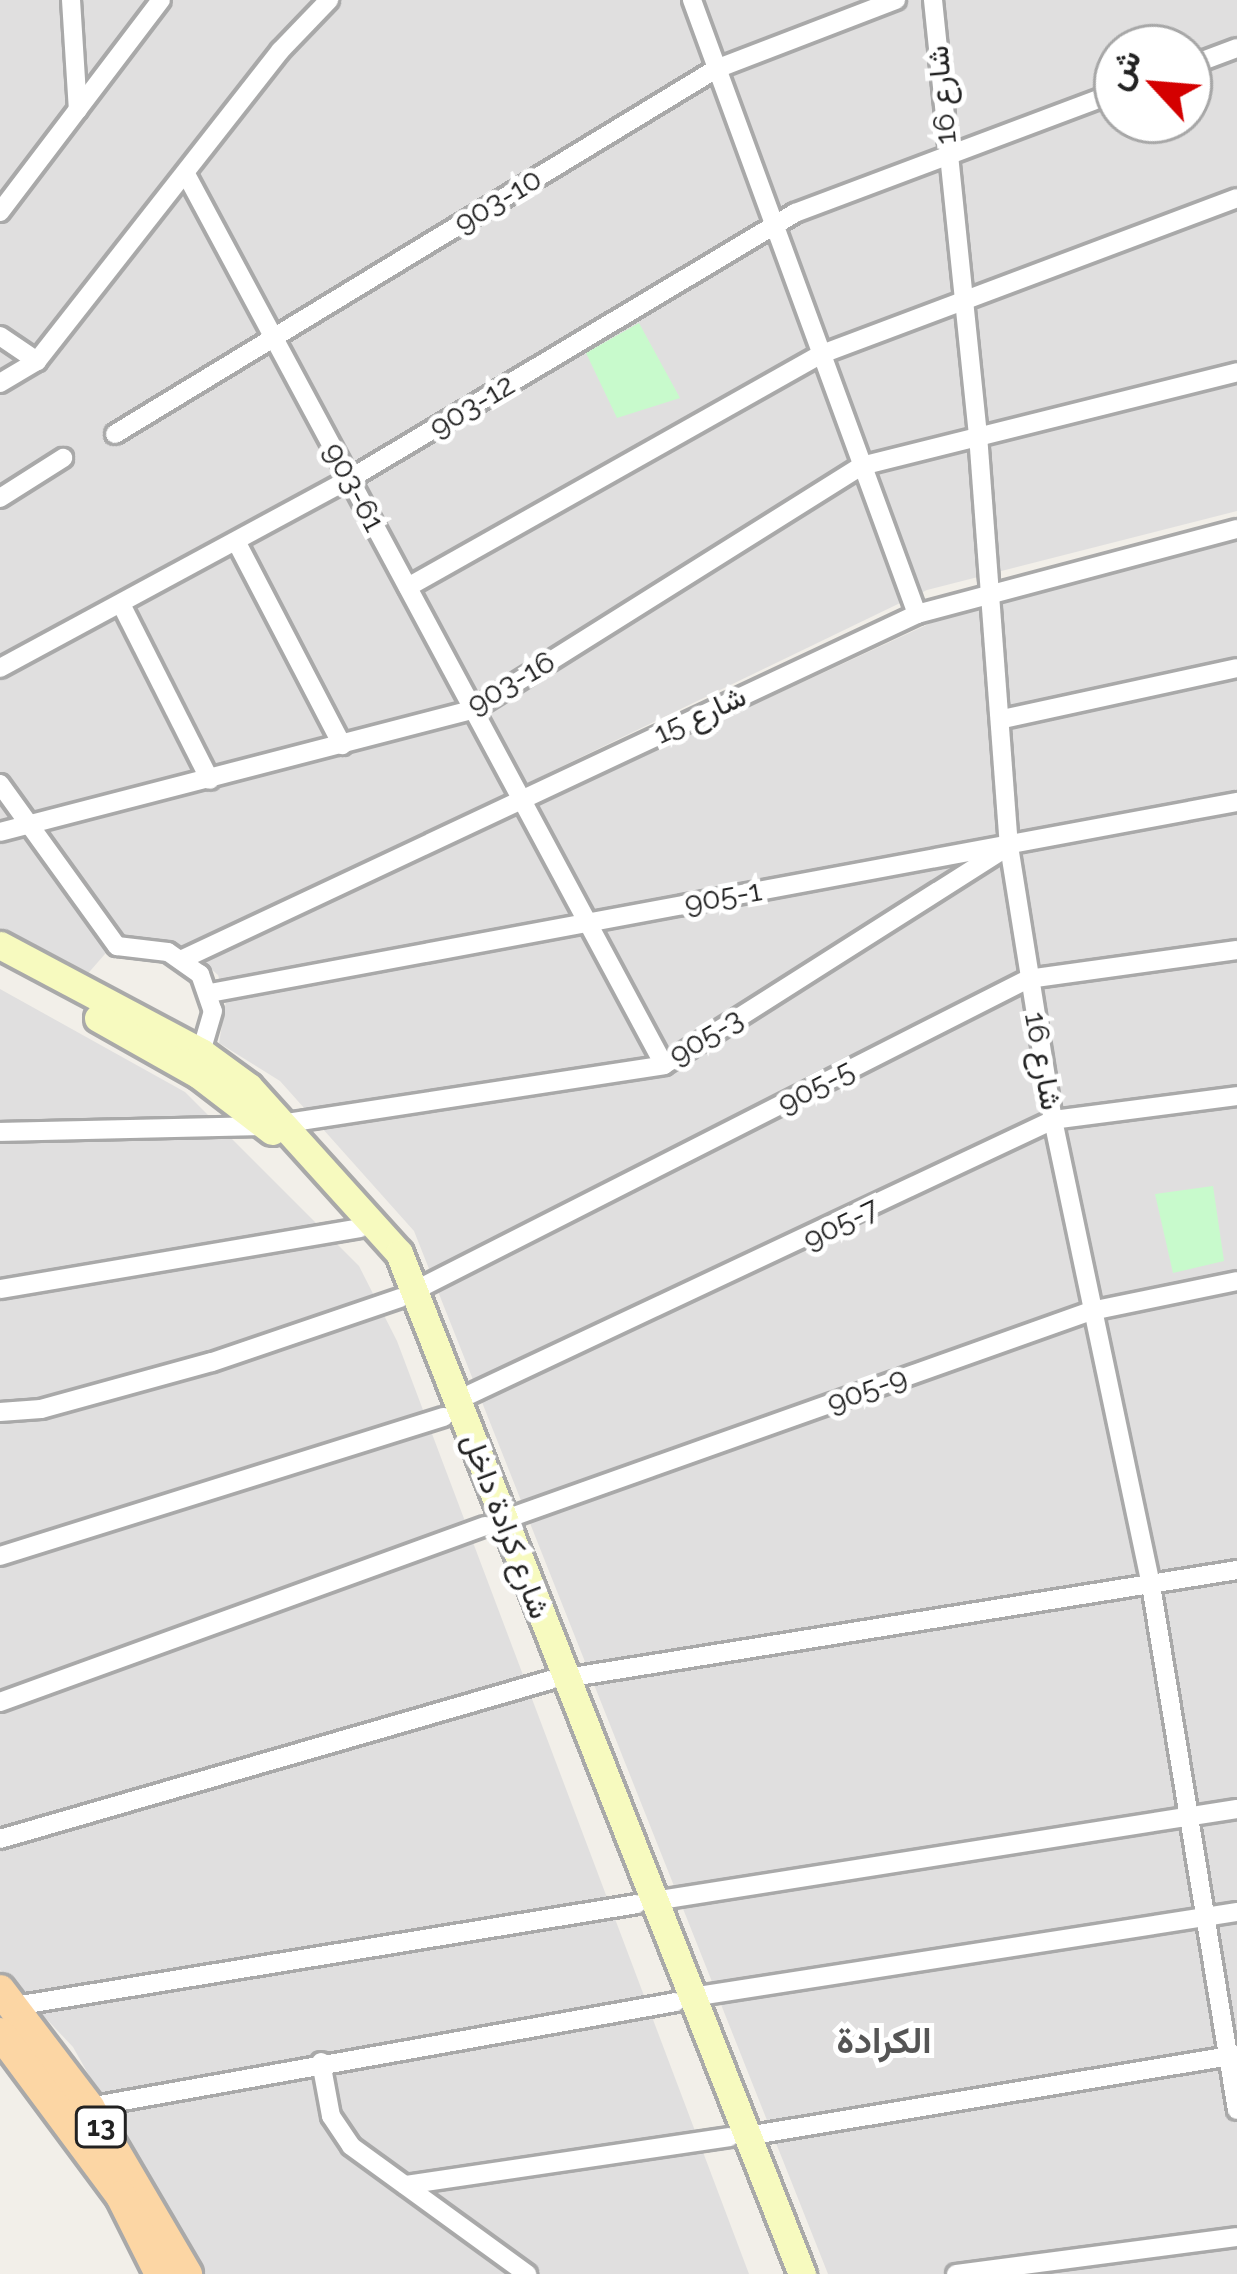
<!DOCTYPE html>
<meta charset="utf-8">
<style>
body{margin:0}
#map{position:relative;width:1237px;height:2274px;overflow:hidden;background:#f2efe9;font-family:Raleway,Vazirmatn,sans-serif}
div>[style]{position:absolute}
.residential>*{inset:0;background:#e0dfdf}
.park>*{inset:0;background:#c8facc}
.roads{filter:drop-shadow(3px 0 #a9a9a9) drop-shadow(-3px 0 #a9a9a9) drop-shadow(0 3px #a9a9a9) drop-shadow(0 -3px #a9a9a9)}
.street>*{height:18px;margin:-9px;padding:0 9px;transform-origin:9px;border-radius:9px;background:#fff}
.secondary>*{height:27px;margin:-13.5px;padding:0 13.5px;transform-origin:13.5px;border-radius:13.5px;background:#f7fabf}
.primary>*{height:30px;margin:-15px;padding:0 15px;transform-origin:15px;border-radius:15px;background:#fcd6a4}
span{translate:-50% -50%;white-space:nowrap;text-align:center;line-height:1.15;-webkit-text-stroke:10px #fff;paint-order:stroke}
.shield-label span{padding:3px 9px;background:#fff;border:3px solid;border-radius:9px;-webkit-text-stroke-width:0}
.shield-label{font-size:27px;color:#222;font-weight:700}
.street-label{font-size:30px;color:#222}
.quarter-label{font-size:36px;color:#555;font-weight:700}
.north{position:absolute;left:1093px;top:24px;width:120px;height:120px;box-sizing:border-box;background:#fff;border:3px solid #a7a7a7;border-radius:50%;rotate:296deg;font-size:33px;font-weight:700;line-height:48px;text-align:center;color:#222}
.north::after{content:'';display:block;margin:auto;width:42px;height:54px;background:#d40000;clip-path:polygon(50% 0,100% 100%,50% 72%,0 100%)}
</style>
<div id="map">
<div class="residential">
<div style="clip-path:polygon(evenodd,0 0,1237px 0,1237px 511px,927px 590px,186px 948px,134px 941px,105px 954px,84px 978px,0 933px,0 0,1117px 48px,1189px 48px,1189px 120px,1117px 120px,1117px 48px)"></div>
<div style="clip-path:polygon(1237px 541px,1237px 2274px,828px 2274px,414px 1231px,280px 1081px,219px 1043px,226px 1001px,218px 975px,201px 960px,933px 622px)"></div>
<div style="clip-path:polygon(0 989px,185px 1092px,359px 1266px,397px 1341px,749px 2274px,201px 2274px,73px 2047px,0 1970px)"></div>
</div>
<div class="park">
<div style="clip-path:polygon(639px 323px,680px 398px,617px 418px,586px 353px)"></div>
<div style="clip-path:polygon(1213px 1186px,1224px 1261px,1173px 1273px,1155px 1194px)"></div>
</div>
<div class="roads">
<div class="street">
<div style="left:71px;top:0;width:110px;rotate:86.4deg"></div>
<div style="left:692px;top:0;width:654px;rotate:69.87deg"></div>
<div style="left:933px;top:0;width:437px;rotate:84.1deg"></div>
<div style="left:978px;top:435px;width:412px;rotate:85.7deg"></div>
<div style="left:1009px;top:846px;width:278px;rotate:80.9deg"></div>
<div style="left:1053px;top:1120px;width:475px;rotate:78.1deg"></div>
<div style="left:1151px;top:1585px;width:532px;rotate:80.7deg"></div>
<div style="left:1189px;top:66px;width:51px;rotate:-20.6deg"></div>
<div style="left:187px;top:176px;width:1009px;rotate:61.78deg"></div>
<div style="left:0;top:212px;width:266px;rotate:-52.8deg"></div>
<div style="left:0;top:336px;width:45px;rotate:34deg"></div>
<div style="left:0;top:383px;width:43px;rotate:-30.7deg"></div>
<div style="left:37px;top:361px;width:394px;rotate:-51.9deg"></div>
<div style="left:280px;top:51px;width:71px;rotate:-46.1deg"></div>
<div style="left:115px;top:434px;width:703px;rotate:-31.27deg"></div>
<div style="left:716px;top:69px;width:193px;rotate:-21deg"></div>
<div style="left:0;top:498px;width:75px;rotate:-32.4deg"></div>
<div style="left:237px;top:543px;width:228px;rotate:62.5deg"></div>
<div style="left:408px;top:587px;width:475px;rotate:-29.4deg"></div>
<div style="left:822px;top:354px;width:443px;rotate:-20.6deg"></div>
<div style="left:121px;top:604px;width:197px;rotate:63.2deg"></div>
<div style="left:0;top:668px;width:396px;rotate:-28.4deg"></div>
<div style="left:348px;top:480px;width:521px;rotate:-30.85deg"></div>
<div style="left:795px;top:213px;width:344px;rotate:-20.6deg"></div>
<div style="left:1003px;top:719px;width:239px;rotate:-12.3deg"></div>
<div style="left:0;top:784px;width:200px;rotate:54.2deg"></div>
<div style="left:117px;top:946px;width:51px;rotate:6.7deg"></div>
<div style="left:168px;top:952px;width:39px;rotate:35deg"></div>
<div style="left:200px;top:974px;width:39px;rotate:71deg"></div>
<div style="left:213px;top:1011px;width:43px;rotate:106.3deg"></div>
<div style="left:0;top:832px;width:490px;rotate:-14.5deg"></div>
<div style="left:474px;top:709px;width:457px;rotate:-32.1deg"></div>
<div style="left:861px;top:466px;width:388px;rotate:-14deg"></div>
<div style="left:183px;top:959px;width:811px;rotate:-25.17deg"></div>
<div style="left:917px;top:614px;width:331px;rotate:-14.9deg"></div>
<div style="left:210px;top:993px;width:1045px;rotate:-10.54deg"></div>
<div style="left:287px;top:1123px;width:381px;rotate:-8.7deg"></div>
<div style="left:664px;top:1065px;width:398px;rotate:-32.4deg"></div>
<div style="left:0;top:1132px;width:265px;rotate:-1.3deg"></div>
<div style="left:0;top:1289px;width:365px;rotate:-9.6deg"></div>
<div style="left:416px;top:1290px;width:686px;rotate:-26.94deg"></div>
<div style="left:1028px;top:979px;width:211px;rotate:-7.9deg"></div>
<div style="left:458px;top:1400px;width:658px;rotate:-25.2deg"></div>
<div style="left:1053px;top:1120px;width:186px;rotate:-7.4deg"></div>
<div style="left:0;top:1412px;width:41px;rotate:-4.2deg"></div>
<div style="left:41px;top:1409px;width:177px;rotate:-15.4deg"></div>
<div style="left:212px;top:1362px;width:199px;rotate:-18.8deg"></div>
<div style="left:503px;top:1520px;width:624px;rotate:-19.57deg"></div>
<div style="left:1091px;top:1311px;width:149px;rotate:-11.6deg"></div>
<div style="left:0;top:1556px;width:465px;rotate:-17.4deg"></div>
<div style="left:566px;top:1678px;width:680px;rotate:-9.14deg"></div>
<div style="left:0;top:1702px;width:516px;rotate:-19.95deg"></div>
<div style="left:0;top:1839px;width:573px;rotate:-16.12deg"></div>
<div style="left:654px;top:1901px;width:590px;rotate:-8.97deg"></div>
<div style="left:692px;top:1997px;width:552px;rotate:-8.86deg"></div>
<div style="left:15px;top:2006px;width:630px;rotate:-9.31deg"></div>
<div style="left:321px;top:2062px;width:55px;rotate:79.5deg"></div>
<div style="left:331px;top:2116px;width:36px;rotate:56deg"></div>
<div style="left:351px;top:2146px;width:218px;rotate:36deg"></div>
<div style="left:89px;top:2107px;width:596px;rotate:-10.14deg"></div>
<div style="left:747px;top:2136px;width:497px;rotate:-9.4deg"></div>
<div style="left:405px;top:2185px;width:328px;rotate:-8.4deg"></div>
<div style="left:956px;top:2274px;width:283px;rotate:-7.5deg"></div>
</div>
<div class="secondary">
<div style="left:0;top:945px;width:228px;rotate:28deg"></div>
<div style="left:201px;top:1052px;width:59px;rotate:36.1deg"></div>
<div style="left:249px;top:1087px;width:224px;rotate:47.9deg"></div>
<div style="left:399px;top:1253px;width:1098px;rotate:68.46deg"></div>
<div style="left:98px;top:1018px;width:116px;rotate:29.4deg"></div>
<div style="left:199px;top:1075px;width:92px;rotate:37.5deg"></div>
</div>
<div class="primary">
<div style="left:0;top:1990px;width:147px;rotate:52.7deg"></div>
<div style="left:89px;top:2107px;width:194px;rotate:59.6deg"></div>
<div style="left:0;top:2033px;width:203px;rotate:53.4deg"></div>
<div style="left:121px;top:2196px;width:87px;rotate:63.4deg"></div>
</div>
</div>
<div class="shield-label">
<span style="left:101px;top:2127px">13</span>
</div>
<div class="street-label">
<span style="left:942px;top:95px;rotate:-95deg">شارع 16</span>
<span style="left:498px;top:201px;rotate:-31deg">903-10</span>
<span style="left:472px;top:406px;rotate:-31deg">903-12</span>
<span style="left:354px;top:487px;rotate:62deg">903-61</span>
<span style="left:511px;top:683px;rotate:-30deg">903-16</span>
<span style="left:700px;top:715px;rotate:-25deg">شارع 15</span>
<span style="left:723px;top:897px;rotate:-10deg">905-1</span>
<span style="left:706px;top:1037px;rotate:-31deg">905-3</span>
<span style="left:1043px;top:1061px;rotate:80deg">شارع 16</span>
<span style="left:816px;top:1087px;rotate:-27deg">905-5</span>
<span style="left:841px;top:1224px;rotate:-26deg">905-7</span>
<span style="left:867px;top:1390px;rotate:-20deg">905-9</span>
<span style="left:506px;top:1526px;rotate:69deg">شارع كرادة داخل</span>
</div>
<div class="quarter-label">
<span style="left:884px;top:2041px">الكرادة</span>
</div>
<div class="north">ش</div>
</div>
